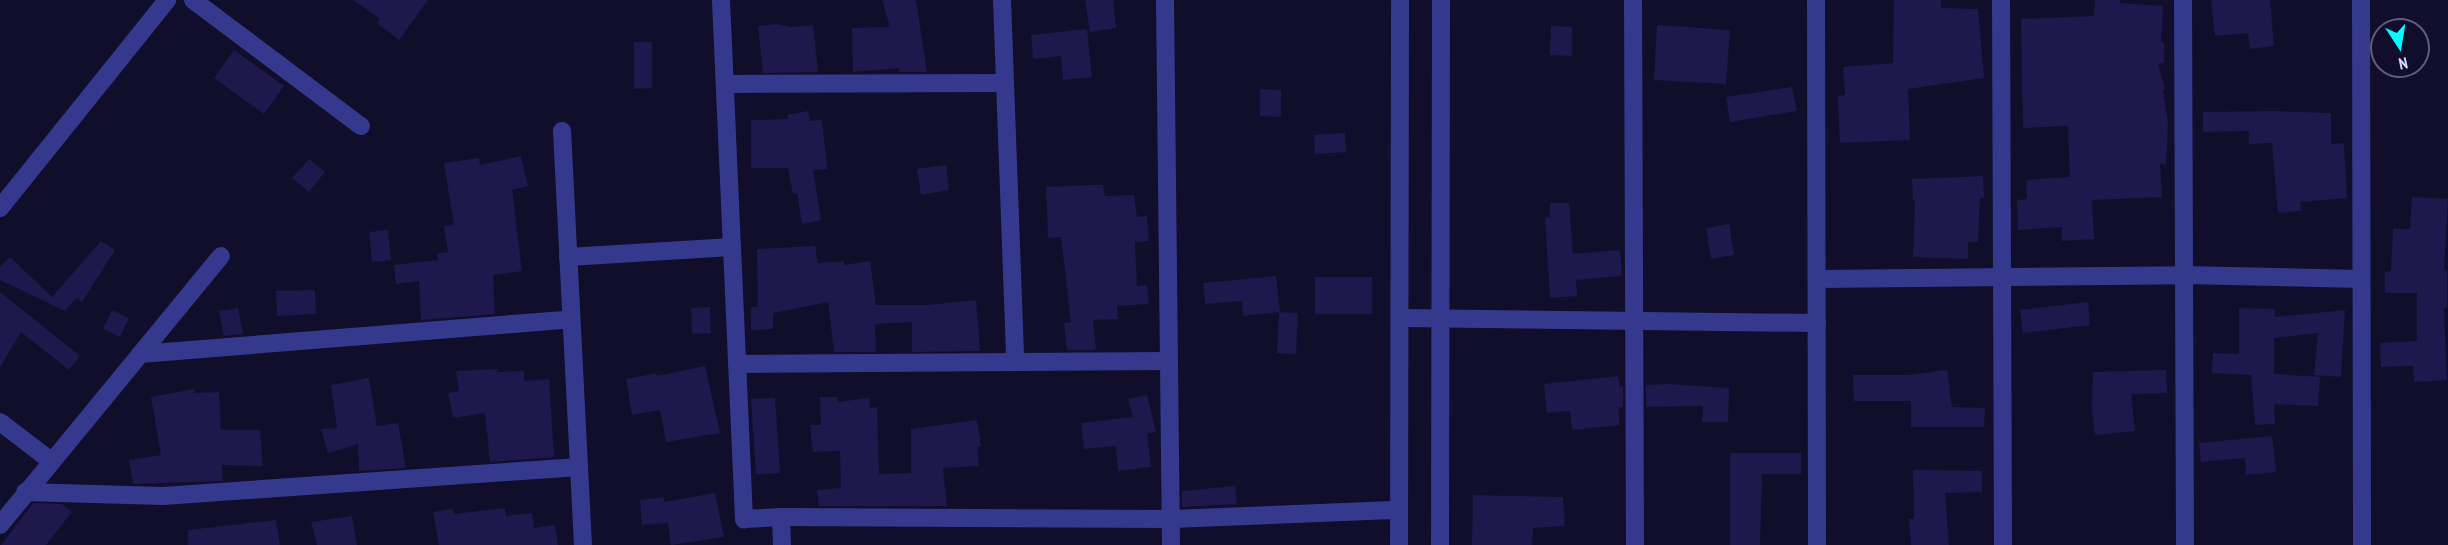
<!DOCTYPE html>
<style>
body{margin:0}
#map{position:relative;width:2448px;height:545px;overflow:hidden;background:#100e2a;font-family:"PT Sans Narrow",sans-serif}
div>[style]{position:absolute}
.building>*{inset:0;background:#1e184c}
.minor>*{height:18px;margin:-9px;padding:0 9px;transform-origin:9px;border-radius:9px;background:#35398d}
span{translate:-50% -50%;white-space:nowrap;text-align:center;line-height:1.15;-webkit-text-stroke:4.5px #100e2a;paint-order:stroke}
.north{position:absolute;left:2370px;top:18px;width:60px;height:60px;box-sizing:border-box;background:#100e2a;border:2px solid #605e7f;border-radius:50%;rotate:168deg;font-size:16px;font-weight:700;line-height:24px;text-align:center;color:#d8d7ff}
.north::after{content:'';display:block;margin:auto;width:21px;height:27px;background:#03fcff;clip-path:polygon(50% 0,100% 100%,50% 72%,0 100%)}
</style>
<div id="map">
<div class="building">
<div style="clip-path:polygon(353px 0,428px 0,399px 40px,377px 23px,380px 19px)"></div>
<div style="clip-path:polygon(882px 0,916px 0,927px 72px,899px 72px,899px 68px,853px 72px,852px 28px,890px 27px)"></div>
<div style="clip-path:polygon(1085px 0,1113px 0,1116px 28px,1090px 32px)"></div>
<div style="clip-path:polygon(1894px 0,1941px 0,1941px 8px,1978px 9px,1984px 78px,1908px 89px,1910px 140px,1840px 143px,1838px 96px,1845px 95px,1843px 67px,1893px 63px)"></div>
<div style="clip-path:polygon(2095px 0,2120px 0,2120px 3px,2163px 6px,2161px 42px,2164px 42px,2164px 63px,2158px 64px,2165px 89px,2163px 90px,2168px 123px,2166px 164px,2160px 164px,2162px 197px,2092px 200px,2094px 239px,2062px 241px,2062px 227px,2018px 230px,2017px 200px,2027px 199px,2026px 180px,2070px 177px,2068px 126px,2023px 128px,2021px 19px,2094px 16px)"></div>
<div style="clip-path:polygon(2211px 0,2270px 0,2274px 46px,2250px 49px,2248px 33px,2215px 36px)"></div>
<div style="clip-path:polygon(776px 24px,791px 27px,813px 25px,818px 72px,763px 73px,758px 26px)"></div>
<div style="clip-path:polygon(1657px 25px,1730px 30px,1726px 84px,1654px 80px)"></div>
<div style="clip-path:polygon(1551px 26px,1572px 27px,1572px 56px,1550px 55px)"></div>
<div style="clip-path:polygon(1087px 29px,1092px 77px,1063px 80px,1061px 56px,1033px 59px,1031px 35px)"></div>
<div style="clip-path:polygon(634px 42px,652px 42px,652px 88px,634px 89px)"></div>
<div style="clip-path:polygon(234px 50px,284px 86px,264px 114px,214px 78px)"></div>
<div style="clip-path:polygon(1792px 87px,1797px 111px,1730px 122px,1726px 97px)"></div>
<div style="clip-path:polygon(1260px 89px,1281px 90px,1281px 117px,1260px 116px)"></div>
<div style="clip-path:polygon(808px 111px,810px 121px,822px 120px,827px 169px,813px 170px,821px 220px,802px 224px,797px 193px,793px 194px,788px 168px,751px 168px,751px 120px,788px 119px,787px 115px)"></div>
<div style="clip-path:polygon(2273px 111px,2331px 113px,2331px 144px,2344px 143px,2347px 198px,2300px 202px,2301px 211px,2278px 213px,2272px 143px,2249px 144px,2249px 131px,2203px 132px,2203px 112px)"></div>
<div style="clip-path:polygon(1345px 133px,1346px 152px,1315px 154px,1314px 135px)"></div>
<div style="clip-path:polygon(521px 156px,528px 186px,512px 190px,522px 271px,493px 275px,495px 314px,421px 320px,419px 281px,396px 284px,394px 265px,438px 260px,437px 254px,448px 252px,444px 226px,454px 225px,444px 163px,479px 158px,480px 165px)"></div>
<div style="clip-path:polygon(309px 159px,325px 172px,309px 192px,292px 178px)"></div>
<div style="clip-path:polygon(946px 165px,949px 190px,921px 195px,917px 169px)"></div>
<div style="clip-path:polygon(1983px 176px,1984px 198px,1980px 198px,1978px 242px,1968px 242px,1968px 259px,1913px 257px,1915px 200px,1913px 200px,1912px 179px)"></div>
<div style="clip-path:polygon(1090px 185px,1103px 185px,1105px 196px,1134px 195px,1137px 217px,1147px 216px,1149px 241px,1135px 242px,1137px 286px,1147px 285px,1149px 304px,1117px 306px,1118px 319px,1093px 320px,1096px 350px,1067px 350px,1064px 323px,1071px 322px,1061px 237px,1048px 238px,1046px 187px)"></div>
<div style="clip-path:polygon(2412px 197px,2448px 199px,2444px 270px,2447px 270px,2447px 308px,2444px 308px,2447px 380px,2414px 382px,2413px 366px,2381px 367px,2380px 343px,2417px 341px,2417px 293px,2385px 293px,2385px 272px,2391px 271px,2393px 229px,2410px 229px)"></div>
<div style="clip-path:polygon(1550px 203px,1569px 203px,1573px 254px,1620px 250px,1622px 276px,1576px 280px,1577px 296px,1550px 298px,1545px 218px,1550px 217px)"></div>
<div style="clip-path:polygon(1729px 224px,1734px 255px,1711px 259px,1706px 228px)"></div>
<div style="clip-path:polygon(388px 230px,391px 260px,372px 262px,369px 232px)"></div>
<div style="clip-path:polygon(101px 241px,115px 250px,82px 302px,77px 298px,65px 311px,0 280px,0 267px,10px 257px,52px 297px)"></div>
<div style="clip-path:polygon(815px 246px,818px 263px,844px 261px,844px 265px,870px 261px,876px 305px,928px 305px,976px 300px,980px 351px,912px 352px,912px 322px,875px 324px,876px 352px,834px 352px,828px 302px,773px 313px,773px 329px,751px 330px,751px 307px,758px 307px,757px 249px)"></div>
<div style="clip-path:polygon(1276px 276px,1280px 312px,1243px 316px,1242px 301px,1205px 304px,1203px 283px)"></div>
<div style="clip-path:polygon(1315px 277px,1372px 277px,1372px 314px,1315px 314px)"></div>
<div style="clip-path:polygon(315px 290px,316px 314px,277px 316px,276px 291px)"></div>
<div style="clip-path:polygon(0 292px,80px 356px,69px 370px,21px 332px,0 367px)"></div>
<div style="clip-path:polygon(2088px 302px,2090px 325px,2023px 333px,2020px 310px)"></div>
<div style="clip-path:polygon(710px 307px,711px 333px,692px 334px,691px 308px)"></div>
<div style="clip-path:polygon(238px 308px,243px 334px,224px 336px,219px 311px)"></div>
<div style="clip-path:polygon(2239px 308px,2275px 309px,2275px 317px,2345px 310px,2341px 377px,2314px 375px,2318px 333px,2274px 338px,2274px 374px,2320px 377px,2318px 406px,2274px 404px,2275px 424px,2255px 425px,2251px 375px,2212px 373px,2213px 353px,2239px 354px)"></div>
<div style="clip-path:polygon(112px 310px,129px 318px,120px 337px,103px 329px)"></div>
<div style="clip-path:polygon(1279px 312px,1298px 313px,1296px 354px,1277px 353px)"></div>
<div style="clip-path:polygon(705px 366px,720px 433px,666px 442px,660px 410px,632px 415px,626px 379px,656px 373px,657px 376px)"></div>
<div style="clip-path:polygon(497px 369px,498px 372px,524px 371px,524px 381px,549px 379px,554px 457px,490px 462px,485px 413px,453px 418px,448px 393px,459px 391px,456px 371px)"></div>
<div style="clip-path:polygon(1947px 370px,1952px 407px,1985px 408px,1984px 427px,1911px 427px,1911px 401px,1854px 401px,1853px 375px,1908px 375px)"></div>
<div style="clip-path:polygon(2166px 370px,2167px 393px,2131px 394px,2135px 431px,2095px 435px,2092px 407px,2093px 372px)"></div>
<div style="clip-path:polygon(1618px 376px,1620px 387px,1623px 386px,1623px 407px,1618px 408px,1620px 425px,1572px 430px,1570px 411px,1547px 413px,1544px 384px)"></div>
<div style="clip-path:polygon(369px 378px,377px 426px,398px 423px,406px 468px,359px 471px,358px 444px,328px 453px,321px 429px,337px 428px,331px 385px)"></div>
<div style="clip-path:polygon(1667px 384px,1729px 388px,1728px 422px,1702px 422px,1703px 406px,1646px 407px,1646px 385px)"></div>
<div style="clip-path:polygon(194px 389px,194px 393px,219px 392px,221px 430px,260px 430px,263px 466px,222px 465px,223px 481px,133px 484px,129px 460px,161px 455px,151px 397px)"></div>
<div style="clip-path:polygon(1147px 395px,1156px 432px,1147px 434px,1151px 467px,1118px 471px,1116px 446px,1084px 449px,1081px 423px,1133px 417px,1128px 399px)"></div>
<div style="clip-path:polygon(820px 397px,838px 397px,838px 402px,869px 398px,870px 408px,877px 407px,879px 474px,911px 473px,911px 429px,977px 420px,981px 446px,977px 447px,979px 466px,943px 468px,947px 506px,819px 506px,817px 490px,841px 488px,840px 451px,813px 452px,810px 425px,821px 425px)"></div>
<div style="clip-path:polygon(775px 398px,780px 473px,756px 474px,751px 399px)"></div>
<div style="clip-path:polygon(2272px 436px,2276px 472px,2246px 475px,2245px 458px,2201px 462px,2199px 443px)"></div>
<div style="clip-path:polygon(1730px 453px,1801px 453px,1801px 474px,1762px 474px,1760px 545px,1730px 545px)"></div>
<div style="clip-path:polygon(1913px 470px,1982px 471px,1982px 492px,1945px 493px,1949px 545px,1911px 545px,1909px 519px,1914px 519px)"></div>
<div style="clip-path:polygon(1235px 486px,1237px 504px,1182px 507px,1182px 491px)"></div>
<div style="clip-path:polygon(715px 493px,724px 537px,671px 545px,668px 523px,642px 525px,640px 500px,664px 497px,664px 502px)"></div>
<div style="clip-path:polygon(1473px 495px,1563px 497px,1565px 526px,1533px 528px,1532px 545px,1472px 545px)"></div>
<div style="clip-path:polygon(33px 503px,62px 504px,72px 512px,46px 545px,1px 545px)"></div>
<div style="clip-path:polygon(505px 508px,506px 516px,532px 513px,534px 528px,555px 525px,558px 545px,439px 545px,433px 512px,453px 509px,454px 514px)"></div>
<div style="clip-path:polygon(352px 516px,357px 545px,317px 545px,311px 522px)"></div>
<div style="clip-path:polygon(276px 520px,280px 545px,188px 545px,188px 530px)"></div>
</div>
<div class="minor">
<div style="left:193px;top:0;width:210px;rotate:36.9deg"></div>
<div style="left:721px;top:0;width:520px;rotate:87.46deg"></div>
<div style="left:744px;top:519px;width:37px;rotate:-3deg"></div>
<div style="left:1002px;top:0;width:362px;rotate:87.9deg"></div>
<div style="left:1165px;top:0;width:545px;rotate:89.37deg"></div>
<div style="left:1633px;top:0;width:545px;rotate:89.79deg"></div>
<div style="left:1816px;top:0;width:545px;rotate:89.89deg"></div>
<div style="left:2001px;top:0;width:545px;rotate:89.79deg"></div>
<div style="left:2183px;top:0;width:545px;rotate:89.79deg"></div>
<div style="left:2361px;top:0;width:545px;rotate:89.89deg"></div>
<div style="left:725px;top:84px;width:280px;rotate:-0.2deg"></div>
<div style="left:562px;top:131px;width:415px;rotate:87.1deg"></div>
<div style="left:0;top:208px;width:267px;rotate:-51.2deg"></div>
<div style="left:568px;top:257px;width:164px;rotate:-3.5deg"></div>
<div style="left:1817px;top:279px;width:367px;rotate:-0.6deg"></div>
<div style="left:2184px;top:275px;width:177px;rotate:1.3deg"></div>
<div style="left:1400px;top:318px;width:417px;rotate:0.7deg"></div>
<div style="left:140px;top:354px;width:432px;rotate:-4.6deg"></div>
<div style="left:737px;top:364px;width:432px;rotate:-0.4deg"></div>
<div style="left:0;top:422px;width:64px;rotate:37.4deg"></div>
<div style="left:25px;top:492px;width:138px;rotate:1.7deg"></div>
<div style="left:163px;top:496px;width:417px;rotate:-4deg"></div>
<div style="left:0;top:525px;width:348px;rotate:-50.6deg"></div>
<div style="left:782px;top:545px;width:28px;rotate:-92deg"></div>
<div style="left:781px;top:517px;width:390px;rotate:0.3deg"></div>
<div style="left:1171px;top:519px;width:228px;rotate:-2.3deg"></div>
<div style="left:1399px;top:545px;width:545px;rotate:-89.89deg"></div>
<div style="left:1440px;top:545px;width:545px;rotate:-89.89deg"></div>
</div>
<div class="north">N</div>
</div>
